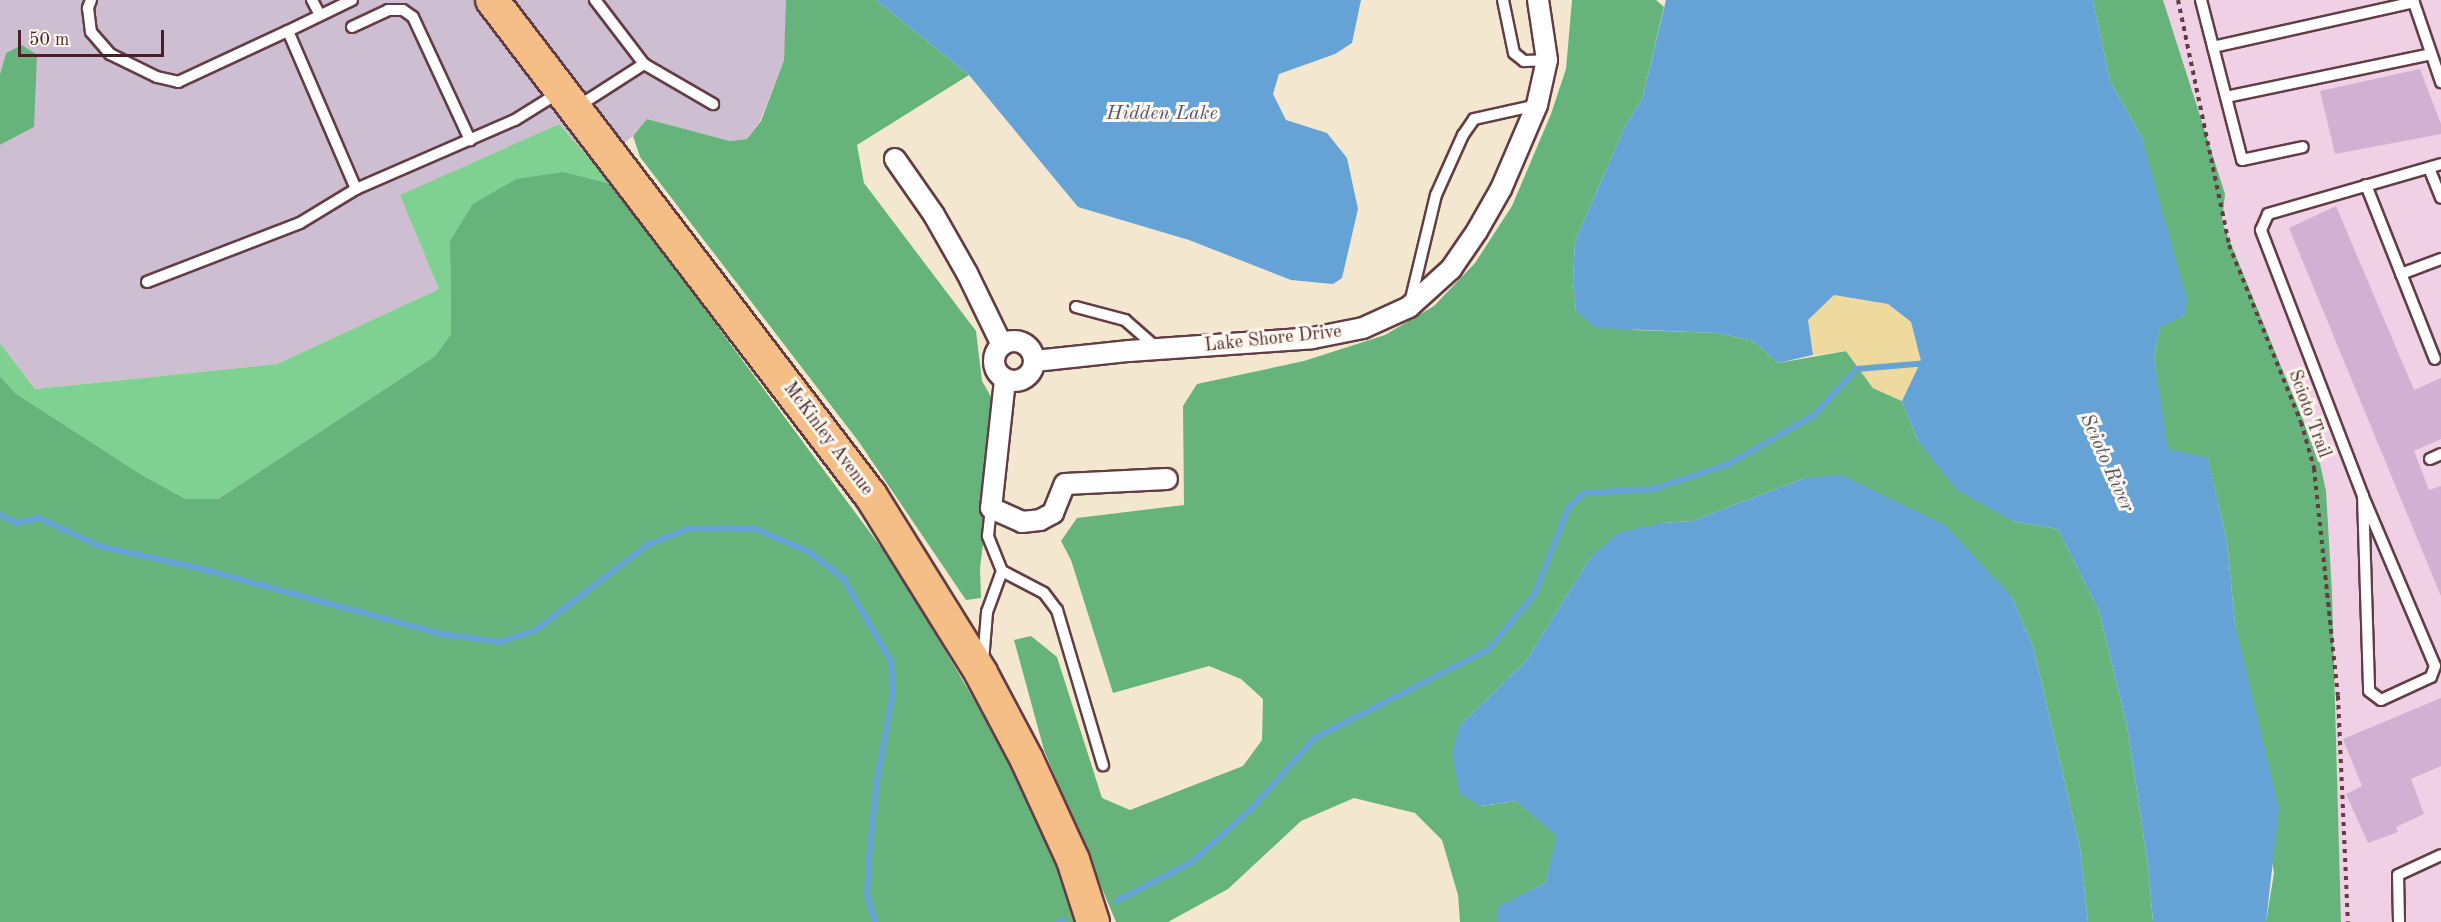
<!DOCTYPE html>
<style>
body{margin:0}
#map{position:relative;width:2441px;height:922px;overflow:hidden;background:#f3e8cf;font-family:"Old Standard TT",serif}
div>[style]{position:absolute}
.built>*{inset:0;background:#f0d0e5}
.industrial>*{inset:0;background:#cebed2}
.green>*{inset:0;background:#7fd192}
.forest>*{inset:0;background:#67b37c}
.sand>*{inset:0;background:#eeda9e}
.water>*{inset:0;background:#65a2d6}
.stream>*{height:6px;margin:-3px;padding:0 3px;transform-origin:3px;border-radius:3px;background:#65a2d6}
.building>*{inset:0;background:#d2b0d4}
.path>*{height:4px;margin-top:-2px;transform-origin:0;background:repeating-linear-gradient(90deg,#633d44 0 4.5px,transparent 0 9px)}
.roads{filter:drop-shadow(2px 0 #633d44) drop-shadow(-2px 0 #633d44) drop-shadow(0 2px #633d44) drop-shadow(0 -2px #633d44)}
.service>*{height:10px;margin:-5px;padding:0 5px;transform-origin:5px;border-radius:5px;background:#fff}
.minor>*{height:20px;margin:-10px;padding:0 10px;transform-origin:10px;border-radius:10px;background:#fff}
.minor>.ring{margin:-10px;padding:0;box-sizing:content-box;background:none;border:20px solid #fff;border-radius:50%}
.primary>*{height:32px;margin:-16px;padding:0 16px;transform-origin:16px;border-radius:16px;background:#f6be87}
span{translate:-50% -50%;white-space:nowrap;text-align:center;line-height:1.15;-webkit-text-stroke:6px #fbf7ec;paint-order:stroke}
.street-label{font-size:18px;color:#4a1f2b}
.water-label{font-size:20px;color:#55536f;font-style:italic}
.scale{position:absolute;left:18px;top:30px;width:146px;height:27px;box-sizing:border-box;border:3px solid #4a1f2b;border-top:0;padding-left:8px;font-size:18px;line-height:21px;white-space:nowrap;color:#4a1f2b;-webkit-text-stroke:4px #fbf7ec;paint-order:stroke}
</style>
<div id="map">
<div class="built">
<div style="clip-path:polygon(2163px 0,2441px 0,2441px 922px,2341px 922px,2332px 593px,2303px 419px,2222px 222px,2225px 194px)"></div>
</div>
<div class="industrial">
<div style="clip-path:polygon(0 0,786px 0,787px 2px,784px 60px,760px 121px,747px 139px,730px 141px,647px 119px,633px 136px,596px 166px,559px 124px,401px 195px,439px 289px,277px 364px,35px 389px,0 343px,0 145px,34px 127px,6px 53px,0 74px)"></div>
</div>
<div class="green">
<div style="clip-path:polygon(559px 124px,612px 184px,564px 172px,450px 241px,451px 334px,435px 356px,218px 499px,186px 499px,142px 475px,15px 393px,0 376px,0 343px,35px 389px,277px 364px,439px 289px,400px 195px)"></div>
</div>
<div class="forest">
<div style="clip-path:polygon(786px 0,876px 0,969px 75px,857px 145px,864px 183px,976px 331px,982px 381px,1000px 412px,980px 568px,981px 598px,966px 600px,859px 442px,640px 157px,633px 136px,647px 119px,730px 141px,747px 139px,761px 121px,784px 60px)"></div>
<div style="clip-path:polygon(1572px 0,1656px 0,1664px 7px,1642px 100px,1627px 122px,1575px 241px,1573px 282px,1576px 311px,1635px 330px,1718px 333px,1754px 341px,1778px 363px,1846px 351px,1873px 388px,1902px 401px,1918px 441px,2012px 521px,2058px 529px,2099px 611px,2127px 726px,2148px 865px,2153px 922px,2088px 922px,2080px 848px,2033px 646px,2011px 596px,1805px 478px,1692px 521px,1662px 523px,1590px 558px,1526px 661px,1460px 725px,1482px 806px,1516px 801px,1558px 836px,1545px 883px,1498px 907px,1497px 922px,1460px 922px,1458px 895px,1442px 840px,1415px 813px,1354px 798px,1301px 821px,1228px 889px,1168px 922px,1116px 922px,1044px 750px,1014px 640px,1031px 636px,1057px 657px,1102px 798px,1130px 810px,1243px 766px,1262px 740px,1263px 699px,1241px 679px,1209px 666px,1113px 693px,1071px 560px,1061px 541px,1077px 518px,1184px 505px,1183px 406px,1197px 384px,1304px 361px,1385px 335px,1434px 306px,1475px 263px,1512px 206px,1551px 114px,1566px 69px)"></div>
<div style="clip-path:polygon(2093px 0,2163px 0,2225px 194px,2222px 222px,2319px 459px,2326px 491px,2332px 593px,2341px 922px,2266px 922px,2274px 873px,2235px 624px,2227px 542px,2208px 459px,2168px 450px,2165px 439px,2154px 357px,2160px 326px,2184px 316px,2142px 138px,2110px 81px)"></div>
<div style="clip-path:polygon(22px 45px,37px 55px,34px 127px,0 145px,0 74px,6px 53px)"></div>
<div style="clip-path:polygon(564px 172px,612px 184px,897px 569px,998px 740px,1058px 867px,1077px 922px,0 922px,0 376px,15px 393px,142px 475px,186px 499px,218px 499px,435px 356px,451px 334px,450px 241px,473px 204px,516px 179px)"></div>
</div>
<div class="sand">
<div style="clip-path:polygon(1834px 295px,1888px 304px,1911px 323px,1921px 361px,1902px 401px,1873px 388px,1846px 351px,1813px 355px,1808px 320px)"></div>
</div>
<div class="water">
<div style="clip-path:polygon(876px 0,1361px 0,1352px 43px,1335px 54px,1279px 74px,1273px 94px,1286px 120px,1327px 133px,1347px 158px,1358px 209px,1342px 278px,1333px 284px,1291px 280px,1189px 240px,1078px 207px,969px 75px)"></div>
<div style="clip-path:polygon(1666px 0,2093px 0,2110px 81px,2142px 138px,2187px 299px,2184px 316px,2160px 327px,2154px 357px,2168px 449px,2208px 458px,2227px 542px,2235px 624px,2279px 808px,2266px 922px,2153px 922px,2148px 865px,2127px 726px,2099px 611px,2058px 529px,2012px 521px,1956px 489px,1918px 441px,1902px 401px,1921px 361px,1911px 322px,1888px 304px,1834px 295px,1808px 320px,1813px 355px,1778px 363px,1754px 341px,1718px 333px,1596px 328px,1576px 311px,1573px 282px,1575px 241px,1627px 122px,1642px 100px)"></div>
<div style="clip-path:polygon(1841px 475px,1945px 525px,2011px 596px,2033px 646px,2080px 848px,2088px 922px,1497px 922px,1497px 907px,1545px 883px,1557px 836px,1516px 801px,1481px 806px,1460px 794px,1452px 753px,1460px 725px,1526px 661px,1590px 558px,1618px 533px,1662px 523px,1692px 521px,1805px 478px)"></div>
</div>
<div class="stream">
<div style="left:0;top:515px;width:19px;rotate:25deg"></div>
<div style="left:17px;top:523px;width:23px;rotate:-13deg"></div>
<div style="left:39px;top:518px;width:66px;rotate:25deg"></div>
<div style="left:99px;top:546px;width:106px;rotate:12.6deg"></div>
<div style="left:202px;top:569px;width:249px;rotate:15.2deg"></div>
<div style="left:442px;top:634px;width:59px;rotate:7.9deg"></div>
<div style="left:500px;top:642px;width:38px;rotate:-18deg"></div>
<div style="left:536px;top:630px;width:142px;rotate:-37.3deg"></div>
<div style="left:649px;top:544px;width:42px;rotate:-21deg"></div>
<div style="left:688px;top:529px;width:65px;rotate:-0.9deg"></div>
<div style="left:753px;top:528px;width:60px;rotate:22.7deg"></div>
<div style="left:808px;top:551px;width:44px;rotate:37.6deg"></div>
<div style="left:843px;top:578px;width:96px;rotate:60deg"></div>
<div style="left:891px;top:661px;width:30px;rotate:86deg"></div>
<div style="left:893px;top:691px;width:91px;rotate:100.1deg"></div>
<div style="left:877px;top:781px;width:66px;rotate:96.1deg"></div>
<div style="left:870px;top:847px;width:48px;rotate:93.6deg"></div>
<div style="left:867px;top:895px;width:28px;rotate:73deg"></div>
<div style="left:1117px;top:901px;width:85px;rotate:-27.5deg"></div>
<div style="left:1192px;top:862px;width:78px;rotate:-41.9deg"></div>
<div style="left:1250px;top:810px;width:97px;rotate:-47.9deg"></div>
<div style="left:1315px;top:738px;width:194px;rotate:-27deg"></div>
<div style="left:1488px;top:650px;width:73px;rotate:-50deg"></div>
<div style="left:1535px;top:594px;width:92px;rotate:-69deg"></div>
<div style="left:1568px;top:508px;width:22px;rotate:-43deg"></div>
<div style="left:1584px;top:493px;width:70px;rotate:-3.3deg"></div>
<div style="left:1654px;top:489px;width:79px;rotate:-18.4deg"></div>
<div style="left:1729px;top:464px;width:97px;rotate:-29.7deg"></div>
<div style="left:1813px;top:416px;width:64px;rotate:-46.9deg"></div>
<div style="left:1857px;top:369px;width:71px;rotate:-4.8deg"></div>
<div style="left:1059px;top:922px;width:5px;rotate:-22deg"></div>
</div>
<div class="building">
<div style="clip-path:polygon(2420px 69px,2441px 124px,2441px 134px,2335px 154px,2320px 91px)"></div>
<div style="clip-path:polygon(2336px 206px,2414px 390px,2441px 378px,2441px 439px,2414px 451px,2429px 490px,2441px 486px,2441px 596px,2289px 228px)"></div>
<div style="clip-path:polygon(2441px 698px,2441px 766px,2411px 779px,2424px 814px,2396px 827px,2398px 832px,2368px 843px,2346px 794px,2362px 786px,2343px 739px)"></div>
</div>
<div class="path">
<div style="left:2178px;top:0;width:250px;rotate:78.2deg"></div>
<div style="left:2229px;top:245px;width:191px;rotate:67.9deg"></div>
<div style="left:2301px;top:422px;width:48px;rotate:74.2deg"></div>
<div style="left:2314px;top:468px;width:229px;rotate:84deg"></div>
<div style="left:2338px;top:696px;width:226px;rotate:87.5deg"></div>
</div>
<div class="roads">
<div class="service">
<div style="left:91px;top:0;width:9px;rotate:111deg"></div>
<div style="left:88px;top:8px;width:24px;rotate:83deg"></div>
<div style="left:91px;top:32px;width:29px;rotate:49deg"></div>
<div style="left:110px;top:54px;width:52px;rotate:26.1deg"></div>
<div style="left:157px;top:77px;width:22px;rotate:13deg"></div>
<div style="left:178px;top:82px;width:121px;rotate:-24.9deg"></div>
<div style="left:312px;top:0;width:17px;rotate:62deg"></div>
<div style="left:352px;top:0;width:71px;rotate:154.2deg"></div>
<div style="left:288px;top:31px;width:172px;rotate:66.7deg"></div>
<div style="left:356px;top:189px;width:173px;rotate:-23.5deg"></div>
<div style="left:515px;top:120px;width:51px;rotate:-32.1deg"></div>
<div style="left:1503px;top:0;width:54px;rotate:78.3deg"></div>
<div style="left:1514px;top:53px;width:13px;rotate:39deg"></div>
<div style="left:1524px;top:61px;width:23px;rotate:-2deg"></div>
<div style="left:2201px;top:0;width:165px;rotate:75.6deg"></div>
<div style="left:2242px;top:160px;width:62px;rotate:-12deg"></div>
<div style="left:2413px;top:0;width:87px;rotate:71.1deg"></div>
<div style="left:352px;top:27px;width:40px;rotate:-25deg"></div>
<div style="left:388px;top:10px;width:15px"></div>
<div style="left:403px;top:10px;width:12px;rotate:35deg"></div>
<div style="left:413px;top:17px;width:136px;rotate:65.1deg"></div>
<div style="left:2213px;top:47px;width:206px;rotate:-12.6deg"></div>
<div style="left:644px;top:64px;width:80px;rotate:30.1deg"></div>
<div style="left:2226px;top:97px;width:209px;rotate:-11.8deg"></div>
<div style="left:577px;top:107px;width:80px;rotate:-32.7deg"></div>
<div style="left:644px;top:64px;width:81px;rotate:-127.4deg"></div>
<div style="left:2429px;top:168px;width:32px;rotate:68deg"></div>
<div style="left:2366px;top:185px;width:187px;rotate:68.4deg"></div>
<div style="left:2401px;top:274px;width:43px;rotate:-20.6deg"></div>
<div style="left:147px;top:282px;width:164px;rotate:-21.1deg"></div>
<div style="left:300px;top:223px;width:66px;rotate:-31.3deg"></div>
<div style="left:1410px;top:303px;width:111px;rotate:-76.5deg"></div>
<div style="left:1436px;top:195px;width:66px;rotate:-65.8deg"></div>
<div style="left:1463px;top:135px;width:19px;rotate:-55deg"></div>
<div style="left:1474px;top:119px;width:65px;rotate:-12.5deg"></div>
<div style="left:1076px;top:307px;width:51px;rotate:14.9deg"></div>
<div style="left:1125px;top:320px;width:44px;rotate:41.3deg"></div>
<div style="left:2430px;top:459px;width:12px;rotate:-24deg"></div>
<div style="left:2363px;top:496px;width:195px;rotate:88.2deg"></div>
<div style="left:2369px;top:691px;width:15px;rotate:37deg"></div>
<div style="left:2381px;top:700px;width:55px;rotate:-24.7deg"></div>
<div style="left:2431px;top:677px;width:12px;rotate:-70deg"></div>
<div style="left:2435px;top:666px;width:185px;rotate:-113deg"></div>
<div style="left:2363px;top:496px;width:285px;rotate:-111deg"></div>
<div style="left:2261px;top:230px;width:17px;rotate:-66deg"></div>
<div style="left:2268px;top:214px;width:180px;rotate:-16.1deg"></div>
<div style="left:1002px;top:571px;width:47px;rotate:27.6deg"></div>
<div style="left:1044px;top:593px;width:21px;rotate:53deg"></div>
<div style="left:1057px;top:610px;width:162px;rotate:73.5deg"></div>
<div style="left:983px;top:661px;width:49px;rotate:-85.3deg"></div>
<div style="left:987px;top:612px;width:44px;rotate:-69.9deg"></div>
<div style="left:1002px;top:571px;width:38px;rotate:-112deg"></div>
<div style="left:988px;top:536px;width:28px;rotate:-84deg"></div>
<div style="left:2399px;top:922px;width:47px;rotate:-91.2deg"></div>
<div style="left:2398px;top:875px;width:47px;rotate:-24.9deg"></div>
</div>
<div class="minor">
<div style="left:895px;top:159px;width:68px;rotate:55.1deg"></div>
<div style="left:934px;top:215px;width:67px;rotate:60.4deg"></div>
<div style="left:967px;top:273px;width:80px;rotate:64.1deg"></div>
<div class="ring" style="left:994px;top:341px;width:20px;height:20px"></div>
<div style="left:1035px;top:361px;width:95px;rotate:-6.1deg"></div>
<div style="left:1129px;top:351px;width:184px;rotate:-4deg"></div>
<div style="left:1313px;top:338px;width:51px;rotate:-11.3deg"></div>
<div style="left:1363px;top:328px;width:51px;rotate:-24.5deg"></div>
<div style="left:1409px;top:307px;width:57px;rotate:-42.1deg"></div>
<div style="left:1451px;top:269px;width:46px;rotate:-55.6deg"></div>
<div style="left:1477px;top:231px;width:48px;rotate:-60.3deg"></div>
<div style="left:1501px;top:189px;width:91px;rotate:-66.8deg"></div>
<div style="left:1537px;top:105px;width:46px;rotate:-77.5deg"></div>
<div style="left:1547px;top:60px;width:61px;rotate:-98.5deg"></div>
<div style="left:1005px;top:380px;width:129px;rotate:96.2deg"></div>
<div style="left:991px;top:508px;width:34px;rotate:24deg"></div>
<div style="left:1022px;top:522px;width:18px;rotate:-6deg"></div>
<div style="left:1040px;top:520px;width:15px;rotate:-28deg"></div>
<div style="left:1053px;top:513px;width:31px;rotate:-68deg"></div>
<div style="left:1065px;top:484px;width:102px;rotate:-2.8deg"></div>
</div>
<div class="primary">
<div style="left:492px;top:0;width:624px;rotate:52.62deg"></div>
<div style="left:871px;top:496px;width:208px;rotate:58.1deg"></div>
<div style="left:981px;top:673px;width:98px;rotate:62.1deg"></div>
<div style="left:1027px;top:760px;width:110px;rotate:65.3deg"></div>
<div style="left:1073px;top:860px;width:65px;rotate:72.1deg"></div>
</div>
</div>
<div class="street-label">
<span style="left:1273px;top:339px;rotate:-6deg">Lake Shore Drive</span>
<span style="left:2309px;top:414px;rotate:70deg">Scioto Trail</span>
<span style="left:828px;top:439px;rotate:53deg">McKinley Avenue</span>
</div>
<div class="water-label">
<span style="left:1162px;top:114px">Hidden Lake</span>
<span style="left:2106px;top:463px;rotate:66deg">Scioto River</span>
</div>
<div class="scale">50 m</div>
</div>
